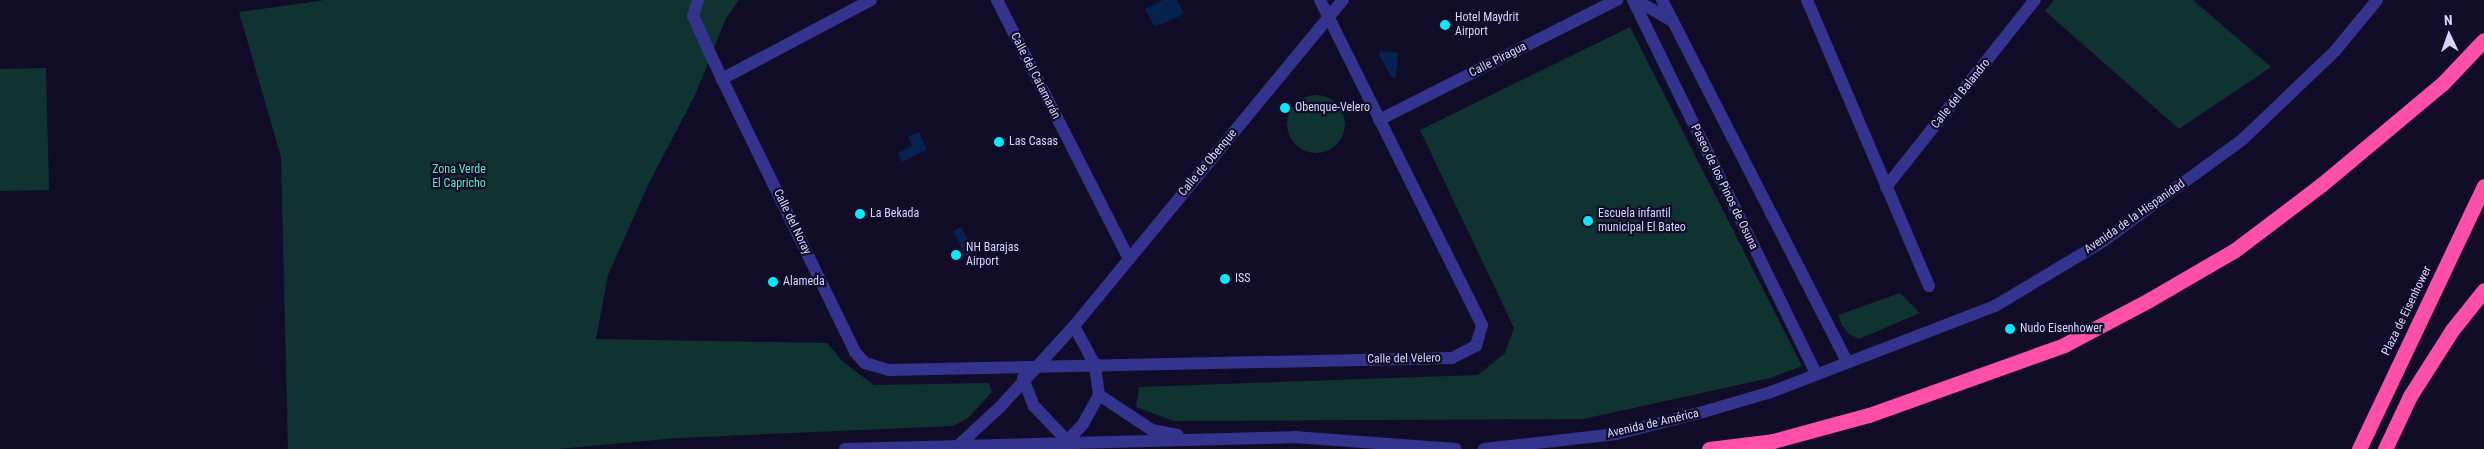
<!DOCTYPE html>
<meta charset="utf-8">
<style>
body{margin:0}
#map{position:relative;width:2484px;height:449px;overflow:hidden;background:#110d29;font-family:"Roboto Condensed",sans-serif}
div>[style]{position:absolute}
.green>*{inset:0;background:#0f3331}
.round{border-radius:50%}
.water>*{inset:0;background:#06224e}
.minor>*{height:12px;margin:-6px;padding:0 6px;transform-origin:6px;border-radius:6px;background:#34338d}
.highway>*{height:15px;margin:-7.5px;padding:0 7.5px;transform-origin:7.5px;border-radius:7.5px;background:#ff4fa8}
.dots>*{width:14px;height:14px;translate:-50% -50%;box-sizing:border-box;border:2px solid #110d29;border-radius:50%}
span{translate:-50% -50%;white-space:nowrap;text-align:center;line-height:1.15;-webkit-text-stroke:4.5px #110d29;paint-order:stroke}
.poi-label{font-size:12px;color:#d8d4ff}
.left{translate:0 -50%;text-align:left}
.street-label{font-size:12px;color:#d8d4ff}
.park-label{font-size:12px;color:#53ecc3}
.north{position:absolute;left:2424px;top:10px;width:50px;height:50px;-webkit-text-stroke:4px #110d29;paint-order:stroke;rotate:357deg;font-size:14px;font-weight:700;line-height:20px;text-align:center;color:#d8d4ff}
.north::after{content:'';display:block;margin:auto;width:18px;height:22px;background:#d8d4ff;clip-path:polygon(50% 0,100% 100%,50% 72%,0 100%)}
</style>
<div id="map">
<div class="green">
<div style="clip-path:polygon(325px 0,739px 0,726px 18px,695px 95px,648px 185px,608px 275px,596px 339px,827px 343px,843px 362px,874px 385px,989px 383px,992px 392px,968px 418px,953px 426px,677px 438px,558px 449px,288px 449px,281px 157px,239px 12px)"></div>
<div style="clip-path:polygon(2054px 0,2193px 0,2271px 67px,2179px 129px,2045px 11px)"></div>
<div style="clip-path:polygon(1630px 27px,1802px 366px,1770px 378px,1583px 419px,1174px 421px,1136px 407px,1139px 387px,1478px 375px,1505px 353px,1514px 328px,1420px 130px)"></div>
<div style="clip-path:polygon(46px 68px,49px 190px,0 191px,0 69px)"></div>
<div class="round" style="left:1287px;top:95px;width:58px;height:58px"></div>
<div style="clip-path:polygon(1900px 293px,1920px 313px,1859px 339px,1849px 334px,1842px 325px,1838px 315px)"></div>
</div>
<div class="water">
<div style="clip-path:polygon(1163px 0,1177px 0,1184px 14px,1155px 27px,1145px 9px)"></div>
<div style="clip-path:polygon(1380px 51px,1398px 53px,1396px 77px,1392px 78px,1379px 55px)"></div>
<div style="clip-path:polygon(919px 132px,927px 150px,902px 162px,898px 153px,912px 146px,908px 137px)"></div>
<div style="clip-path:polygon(961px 227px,974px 252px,966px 256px,953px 231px)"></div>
</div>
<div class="minor">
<div style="left:698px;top:0;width:17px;rotate:107deg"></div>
<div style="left:693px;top:16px;width:69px;rotate:65.3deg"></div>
<div style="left:871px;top:0;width:169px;rotate:152.1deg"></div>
<div style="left:722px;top:79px;width:304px;rotate:64deg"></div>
<div style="left:855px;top:352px;width:15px;rotate:48deg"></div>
<div style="left:865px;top:363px;width:26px;rotate:16deg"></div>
<div style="left:890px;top:370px;width:562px;rotate:-1.22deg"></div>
<div style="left:1452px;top:358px;width:27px;rotate:-27deg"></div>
<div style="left:1476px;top:346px;width:22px;rotate:-74deg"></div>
<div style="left:1482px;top:325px;width:363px;rotate:-116.5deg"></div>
<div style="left:997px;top:0;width:291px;rotate:63deg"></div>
<div style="left:1633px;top:0;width:415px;rotate:63.9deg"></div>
<div style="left:1636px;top:0;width:42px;rotate:30.3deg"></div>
<div style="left:1662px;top:0;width:406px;rotate:62.9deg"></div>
<div style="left:1807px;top:0;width:311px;rotate:66.9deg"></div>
<div style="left:1379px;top:120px;width:267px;rotate:-26.8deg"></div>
<div style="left:1886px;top:187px;width:239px;rotate:-51.5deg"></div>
<div style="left:1023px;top:378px;width:30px;rotate:69deg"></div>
<div style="left:1034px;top:406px;width:52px;rotate:46.5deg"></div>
<div style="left:1099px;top:395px;width:64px;rotate:33.4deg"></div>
<div style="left:1152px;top:430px;width:26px;rotate:11deg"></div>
<div style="left:959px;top:445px;width:56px;rotate:-42.8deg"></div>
<div style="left:1000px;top:407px;width:110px;rotate:-47.6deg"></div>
<div style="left:1074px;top:326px;width:423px;rotate:-50.5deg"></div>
<div style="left:1063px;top:445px;width:29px;rotate:-46deg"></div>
<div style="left:1083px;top:424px;width:33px;rotate:-61deg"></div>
<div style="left:1099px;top:395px;width:30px;rotate:-98deg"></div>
<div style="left:1095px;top:365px;width:44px;rotate:-118.3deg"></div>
<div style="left:845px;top:449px;width:449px;rotate:-1.5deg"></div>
<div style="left:1294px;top:437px;width:162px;rotate:4.2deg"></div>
<div style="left:1484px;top:449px;width:133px;rotate:-6.5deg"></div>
<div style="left:1616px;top:434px;width:90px;rotate:-14.2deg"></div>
<div style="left:1703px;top:412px;width:71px;rotate:-16.4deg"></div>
<div style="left:1771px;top:392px;width:240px;rotate:-21deg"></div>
<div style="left:1995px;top:306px;width:125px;rotate:-30.9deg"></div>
<div style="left:2102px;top:242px;width:175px;rotate:-36.1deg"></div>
<div style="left:2243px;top:139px;width:127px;rotate:-43.7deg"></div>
<div style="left:2335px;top:51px;width:66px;rotate:-50.5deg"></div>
</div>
<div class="highway">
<div style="left:1709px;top:449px;width:64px;rotate:-7.1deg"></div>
<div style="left:1773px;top:441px;width:99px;rotate:-15.2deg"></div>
<div style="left:1869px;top:415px;width:207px;rotate:-19.7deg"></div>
<div style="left:2064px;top:345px;width:96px;rotate:-27.9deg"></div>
<div style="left:2149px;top:300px;width:99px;rotate:-30.2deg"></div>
<div style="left:2235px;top:250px;width:108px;rotate:-37.1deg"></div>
<div style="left:2321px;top:185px;width:159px;rotate:-39.9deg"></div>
<div style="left:2443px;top:83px;width:59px;rotate:-46.4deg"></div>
<div style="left:2359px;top:449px;width:291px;rotate:-64.6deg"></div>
<div style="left:2385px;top:449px;width:59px;rotate:-64.7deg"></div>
<div style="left:2410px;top:396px;width:78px;rotate:-57.5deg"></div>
<div style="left:2452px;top:330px;width:51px;rotate:-51.3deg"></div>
</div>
<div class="dots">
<div style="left:1445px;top:25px;background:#00ebff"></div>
<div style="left:1285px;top:108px;background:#00ebff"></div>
<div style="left:999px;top:142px;background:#00ebff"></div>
<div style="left:860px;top:214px;background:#00ebff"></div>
<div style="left:1588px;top:221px;background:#00ebff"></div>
<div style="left:956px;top:255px;background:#00ebff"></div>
<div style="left:1225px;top:279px;background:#00ebff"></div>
<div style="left:773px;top:282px;background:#00ebff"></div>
<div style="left:2010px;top:329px;background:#00ebff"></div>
</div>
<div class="poi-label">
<span class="left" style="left:1455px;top:25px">Hotel Maydrit<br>Airport</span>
<span class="left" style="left:1295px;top:108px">Obenque-Velero</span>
<span class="left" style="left:1009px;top:142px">Las Casas</span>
<span class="left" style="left:870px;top:214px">La Bekada</span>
<span class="left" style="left:1598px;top:221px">Escuela infantil<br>municipal El Bateo</span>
<span class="left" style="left:966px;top:255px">NH Barajas<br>Airport</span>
<span class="left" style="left:1235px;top:279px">ISS</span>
<span class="left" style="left:783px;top:282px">Alameda</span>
<span class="left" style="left:2020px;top:329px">Nudo Eisenhower</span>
</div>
<div class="street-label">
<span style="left:1498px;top:60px;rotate:-27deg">Calle Piragua</span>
<span style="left:1035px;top:76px;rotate:63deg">Calle del Catamarán</span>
<span style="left:1961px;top:94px;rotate:-51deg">Calle del Balandro</span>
<span style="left:1208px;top:163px;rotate:-50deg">Calle de Obenque</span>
<span style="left:1724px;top:187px;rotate:64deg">Paseo de los Pinos de Osuna</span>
<span style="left:2135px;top:217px;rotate:-35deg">Avenida de la Hispanidad</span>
<span style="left:792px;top:222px;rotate:64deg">Calle del Noray</span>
<span style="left:2407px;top:311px;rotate:-64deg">Plaza de Eisenhower</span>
<span style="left:1404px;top:359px;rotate:-1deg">Calle del Velero</span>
<span style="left:1653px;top:424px;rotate:-13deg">Avenida de América</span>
</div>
<div class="park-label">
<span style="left:459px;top:177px">Zona Verde<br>El Capricho</span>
</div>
<div class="north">N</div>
</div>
